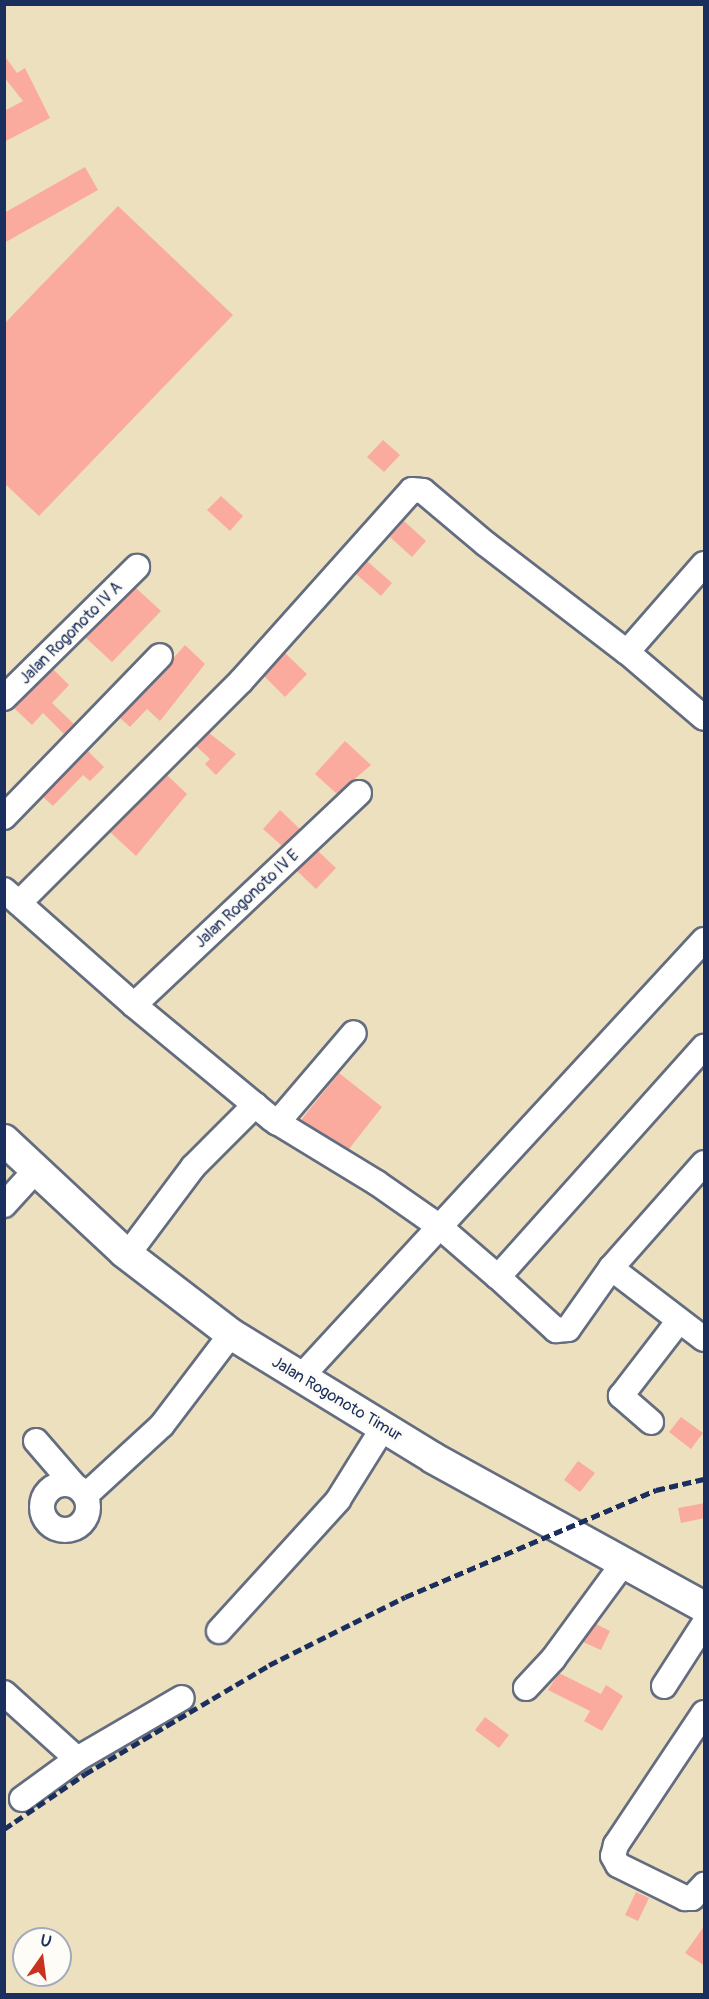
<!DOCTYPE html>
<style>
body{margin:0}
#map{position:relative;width:709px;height:1999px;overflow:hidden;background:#ede0bf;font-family:Pangolin,sans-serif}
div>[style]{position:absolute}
.building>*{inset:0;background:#faab9e}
.roads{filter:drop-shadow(2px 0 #646d80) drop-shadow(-2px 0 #646d80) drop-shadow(0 2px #646d80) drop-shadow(0 -2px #646d80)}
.minor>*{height:24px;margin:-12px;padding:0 12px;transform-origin:12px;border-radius:12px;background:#fff}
.minor>.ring{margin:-12px;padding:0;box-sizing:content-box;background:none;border:24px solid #fff;border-radius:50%}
.major>*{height:30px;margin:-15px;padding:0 15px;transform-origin:15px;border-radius:15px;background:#fff}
.rail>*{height:4.5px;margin-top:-2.25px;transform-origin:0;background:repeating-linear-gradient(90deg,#1b2f5e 0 9px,transparent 0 13.5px)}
span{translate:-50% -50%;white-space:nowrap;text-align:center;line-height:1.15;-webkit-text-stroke:6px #fdfcf7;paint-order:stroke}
.street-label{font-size:16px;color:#1b2f5e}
.frame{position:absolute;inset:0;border:6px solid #1b2f5e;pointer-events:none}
.north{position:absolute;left:12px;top:1927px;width:60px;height:60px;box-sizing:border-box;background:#fdfcf7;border:2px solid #a3aaba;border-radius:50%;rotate:14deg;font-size:16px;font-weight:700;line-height:24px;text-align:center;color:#1b2f5e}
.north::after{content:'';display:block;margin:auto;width:21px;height:27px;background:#c8321e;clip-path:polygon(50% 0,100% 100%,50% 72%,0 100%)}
</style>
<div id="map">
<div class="building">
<div style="clip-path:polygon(4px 55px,17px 73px,25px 68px,50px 118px,4px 142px,4px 111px,23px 101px,4px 77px)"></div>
<div style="clip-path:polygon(85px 167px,98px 190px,4px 243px,4px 213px)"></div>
<div style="clip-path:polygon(118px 206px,233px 315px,39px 516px,4px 483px,4px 324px)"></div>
<div style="clip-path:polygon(383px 440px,400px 455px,384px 472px,367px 457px)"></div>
<div style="clip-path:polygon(221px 496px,243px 516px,230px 531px,207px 510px)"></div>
<div style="clip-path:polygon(404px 521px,426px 541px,412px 557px,390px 537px)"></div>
<div style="clip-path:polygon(367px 561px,392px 583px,381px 596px,356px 574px)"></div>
<div style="clip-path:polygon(136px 588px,161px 611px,112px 662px,86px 638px)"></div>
<div style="clip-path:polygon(185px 645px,205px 664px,160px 721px,147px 709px,130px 727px,120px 718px)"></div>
<div style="clip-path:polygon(285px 653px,307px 674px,285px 697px,264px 676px)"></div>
<div style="clip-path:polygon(53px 669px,69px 685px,52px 703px,74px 724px,64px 734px,43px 713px,32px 725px,14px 708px)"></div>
<div style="clip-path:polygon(209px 733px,236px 754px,216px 775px,205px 764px,210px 759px,196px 746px)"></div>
<div style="clip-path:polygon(345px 741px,371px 765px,337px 794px,315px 774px)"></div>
<div style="clip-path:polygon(88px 751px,104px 767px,90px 781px,83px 775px,53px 806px,43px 797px)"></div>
<div style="clip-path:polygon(167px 775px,187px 794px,136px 856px,110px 832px)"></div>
<div style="clip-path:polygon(280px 810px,300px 829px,282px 846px,263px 829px)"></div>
<div style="clip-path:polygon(318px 851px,336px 868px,316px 889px,297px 871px)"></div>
<div style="clip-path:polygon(339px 1073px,382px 1107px,349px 1149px,301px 1120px)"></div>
<div style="clip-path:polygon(681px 1417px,703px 1433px,691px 1449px,669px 1432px)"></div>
<div style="clip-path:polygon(578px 1461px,595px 1473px,580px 1492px,564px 1480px)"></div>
<div style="clip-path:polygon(705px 1503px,705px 1518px,681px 1523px,678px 1508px)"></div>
<div style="clip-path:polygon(596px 1624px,610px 1631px,601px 1650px,583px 1642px)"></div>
<div style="clip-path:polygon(559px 1673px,601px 1694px,606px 1685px,623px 1696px,602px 1731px,584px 1721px,590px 1711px,548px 1690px)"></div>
<div style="clip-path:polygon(485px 1717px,509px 1735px,499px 1748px,475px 1730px)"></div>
<div style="clip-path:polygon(636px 1892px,649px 1898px,638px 1921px,625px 1915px)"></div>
<div style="clip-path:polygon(705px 1925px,705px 1966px,685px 1953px)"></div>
</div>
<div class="roads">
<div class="minor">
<div style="left:704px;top:564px;width:117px;rotate:131.2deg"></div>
<div style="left:627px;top:652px;width:101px;rotate:40.6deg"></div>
<div style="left:4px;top:698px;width:187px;rotate:-44.6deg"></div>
<div style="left:4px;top:817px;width:224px;rotate:-45.9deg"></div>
<div style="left:4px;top:890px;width:174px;rotate:41.5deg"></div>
<div style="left:134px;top:1005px;width:179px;rotate:39.6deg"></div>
<div style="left:272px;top:1119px;width:123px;rotate:31.4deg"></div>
<div style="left:377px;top:1183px;width:77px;rotate:34.9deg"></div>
<div style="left:440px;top:1227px;width:77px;rotate:40.8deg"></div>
<div style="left:498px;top:1277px;width:309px;rotate:-48.2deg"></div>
<div style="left:19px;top:903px;width:314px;rotate:-45deg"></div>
<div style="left:241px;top:681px;width:256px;rotate:-48.2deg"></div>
<div style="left:412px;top:490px;width:11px;rotate:5deg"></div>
<div style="left:423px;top:491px;width:82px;rotate:40.1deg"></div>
<div style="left:486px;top:544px;width:178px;rotate:37.5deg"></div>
<div style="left:134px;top:1005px;width:309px;rotate:-43.3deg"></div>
<div style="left:277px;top:1123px;width:118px;rotate:-49.5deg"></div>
<div style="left:4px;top:1205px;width:47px;rotate:-47.6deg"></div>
<div style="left:128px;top:1254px;width:109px;rotate:-53.2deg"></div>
<div style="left:193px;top:1167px;width:88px;rotate:-45deg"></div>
<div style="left:611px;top:1268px;width:117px;rotate:37.4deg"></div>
<div style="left:498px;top:1277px;width:79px;rotate:42.4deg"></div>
<div style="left:556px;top:1330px;width:12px;rotate:-5deg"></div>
<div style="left:568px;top:1329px;width:75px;rotate:-54.8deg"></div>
<div style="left:611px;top:1268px;width:140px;rotate:-48.5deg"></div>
<div style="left:300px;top:1378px;width:596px;rotate:-47.31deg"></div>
<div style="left:651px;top:1422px;width:40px;rotate:-139deg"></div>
<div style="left:621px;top:1396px;width:93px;rotate:-52.4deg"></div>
<div style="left:36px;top:1441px;width:58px;rotate:49.2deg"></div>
<div class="ring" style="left:42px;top:1484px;width:22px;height:22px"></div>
<div style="left:86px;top:1495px;width:103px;rotate:-42.6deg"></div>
<div style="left:162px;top:1425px;width:114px;rotate:-52.8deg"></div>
<div style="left:219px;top:1631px;width:177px;rotate:-47.7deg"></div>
<div style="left:338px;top:1500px;width:85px;rotate:-58deg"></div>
<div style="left:664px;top:1686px;width:74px;rotate:-57.2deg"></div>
<div style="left:526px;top:1688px;width:40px;rotate:-47deg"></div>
<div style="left:553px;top:1659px;width:122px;rotate:-53.7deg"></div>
<div style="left:4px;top:1693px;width:98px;rotate:42.1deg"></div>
<div style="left:704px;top:1713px;width:159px;rotate:123.7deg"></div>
<div style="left:616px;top:1845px;width:11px;rotate:105deg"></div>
<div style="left:613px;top:1856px;width:10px;rotate:61deg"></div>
<div style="left:618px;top:1865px;width:75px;rotate:26.2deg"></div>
<div style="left:685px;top:1898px;width:7px"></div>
<div style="left:692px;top:1898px;width:18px;rotate:-47deg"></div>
<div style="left:22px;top:1799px;width:68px;rotate:-36deg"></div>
<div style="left:77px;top:1759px;width:121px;rotate:-30.2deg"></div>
</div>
<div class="major">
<div style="left:4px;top:1140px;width:164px;rotate:43deg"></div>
<div style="left:124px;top:1252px;width:135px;rotate:37.5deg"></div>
<div style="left:231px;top:1334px;width:237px;rotate:31.5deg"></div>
<div style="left:433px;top:1458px;width:309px;rotate:28.8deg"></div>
</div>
</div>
<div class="rail">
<div style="left:4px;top:1829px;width:98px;rotate:-34.2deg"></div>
<div style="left:85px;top:1774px;width:214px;rotate:-30.6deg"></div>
<div style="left:269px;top:1665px;width:152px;rotate:-26.6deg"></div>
<div style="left:405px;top:1597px;width:273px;rotate:-23.1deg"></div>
<div style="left:656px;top:1490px;width:49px;rotate:-12.9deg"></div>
</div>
<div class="street-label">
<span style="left:71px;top:633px;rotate:-45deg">Jalan Rogonoto IV A</span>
<span style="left:247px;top:899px;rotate:-43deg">Jalan Rogonoto IV E</span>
<span style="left:337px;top:1399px;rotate:31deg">Jalan Rogonoto Timur</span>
</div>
<div class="frame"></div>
<div class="north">U</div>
</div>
